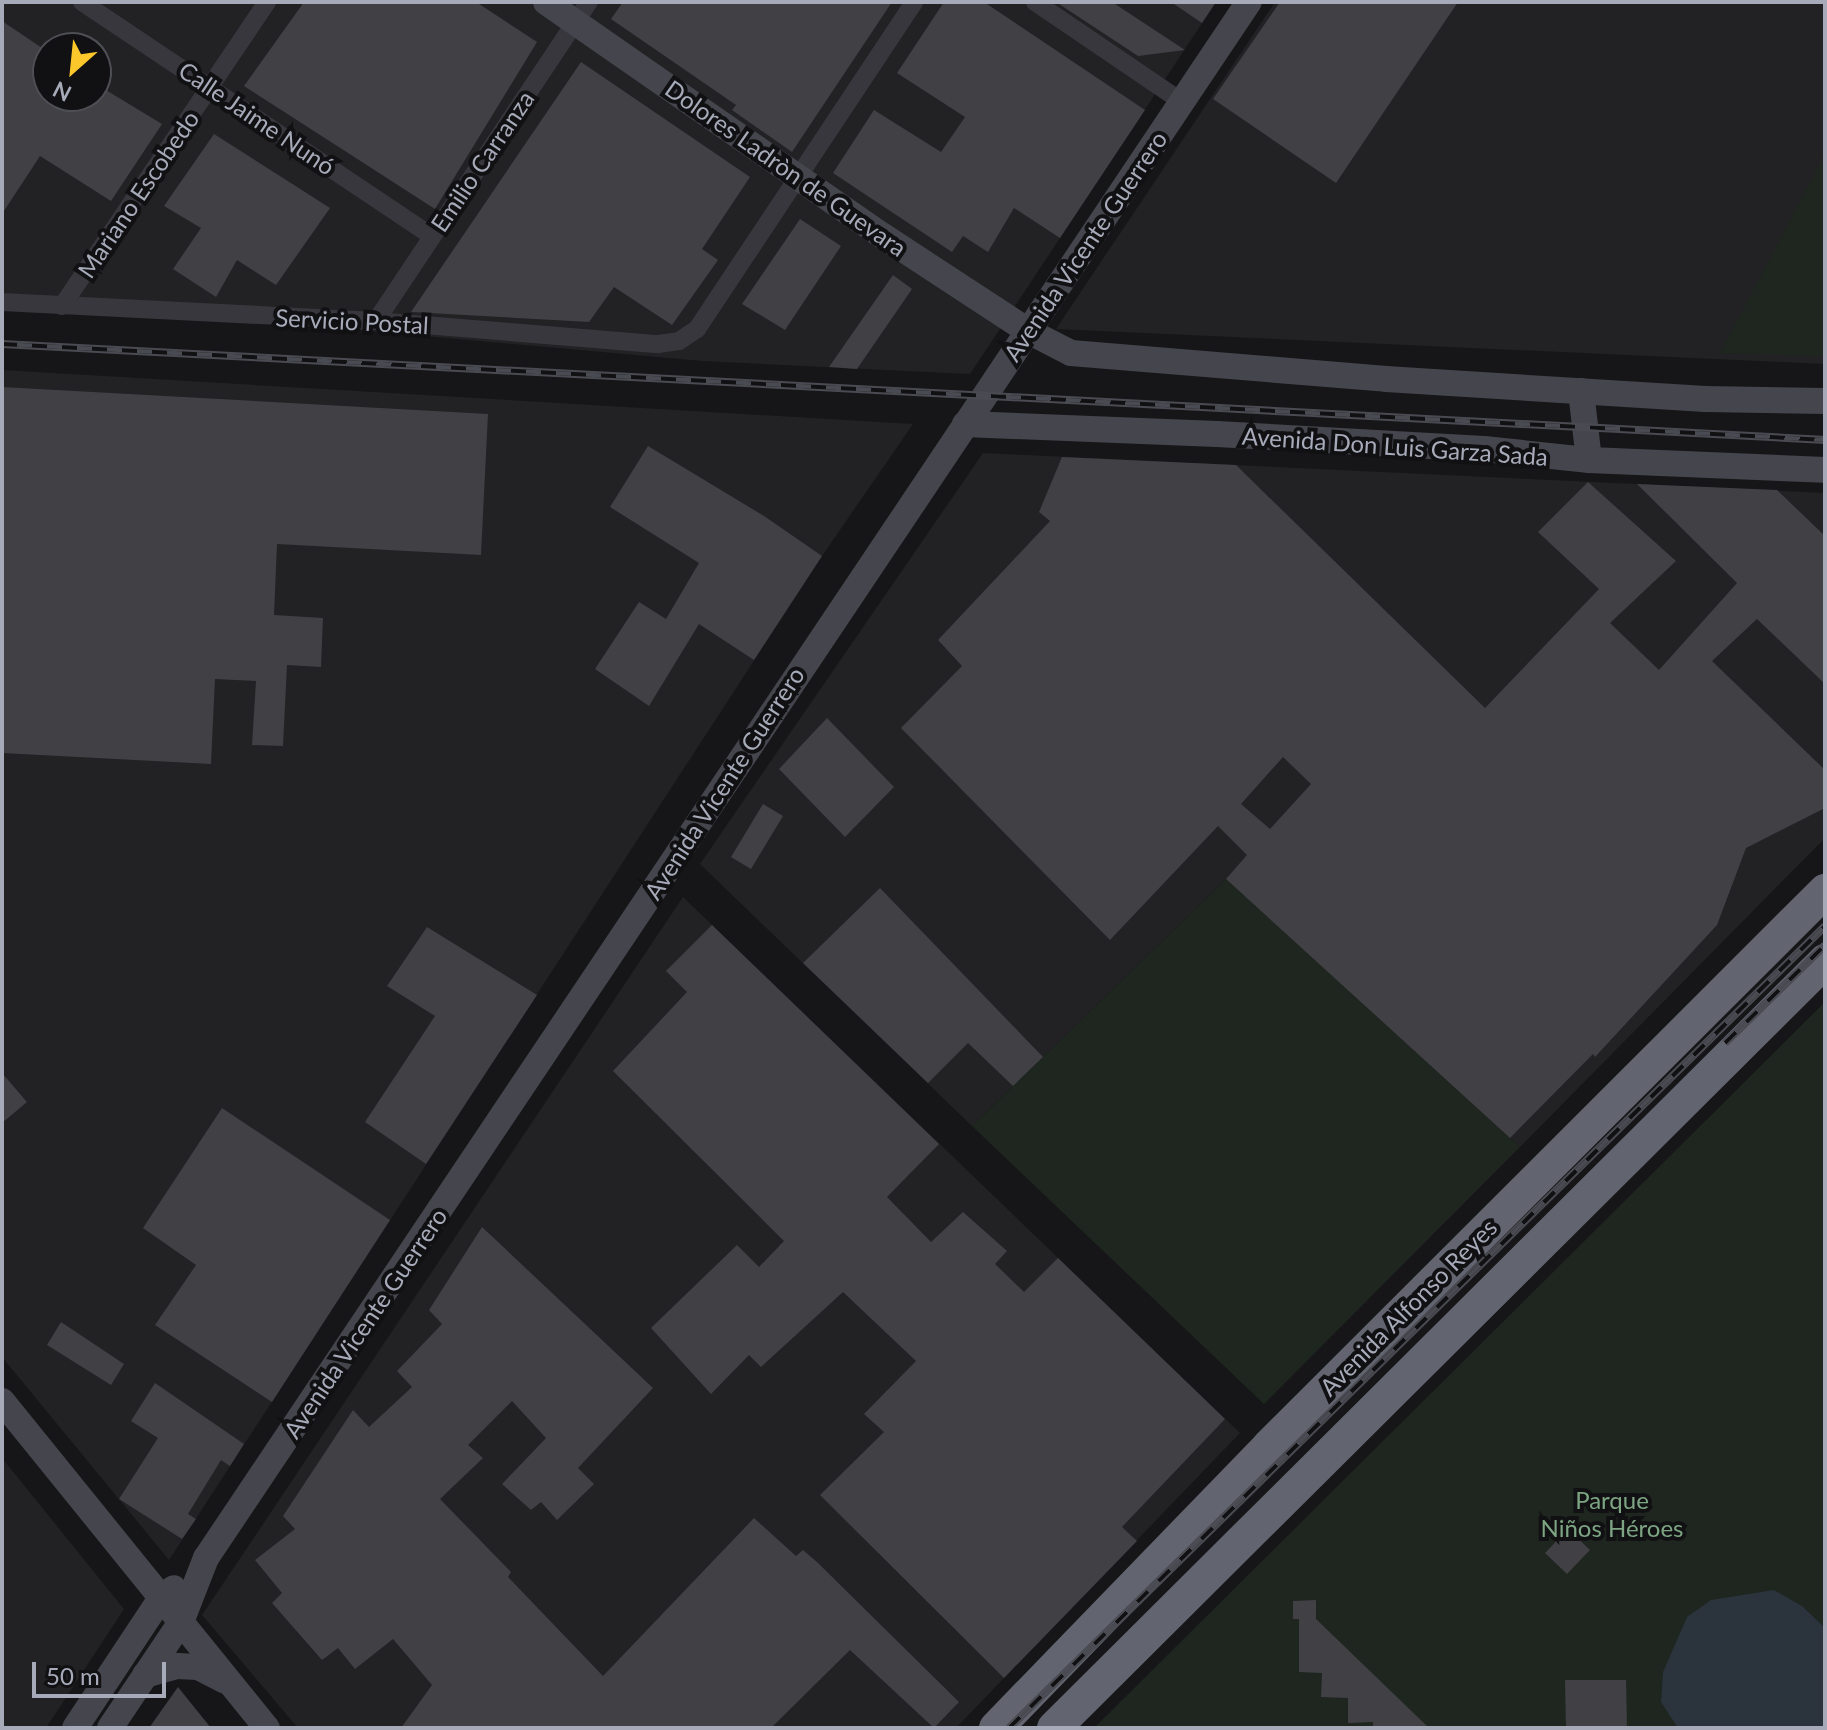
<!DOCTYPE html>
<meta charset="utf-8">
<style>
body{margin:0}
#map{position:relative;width:1827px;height:1730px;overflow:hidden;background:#161618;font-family:Lato,sans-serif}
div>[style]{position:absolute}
.built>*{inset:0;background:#222225}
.green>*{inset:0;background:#1e261f}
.water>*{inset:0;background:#2b333d}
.building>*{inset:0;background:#404045}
.street>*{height:18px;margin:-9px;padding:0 9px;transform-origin:9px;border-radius:9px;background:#37373d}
.secondary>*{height:26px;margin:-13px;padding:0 13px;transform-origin:13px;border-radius:13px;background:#45464d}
.highway>*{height:34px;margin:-17px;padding:0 17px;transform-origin:17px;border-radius:17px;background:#62656f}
.rail>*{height:8px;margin-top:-4px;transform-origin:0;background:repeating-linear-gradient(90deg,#111113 0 15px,#4a4b52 0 30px);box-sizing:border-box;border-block:2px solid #4a4b52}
span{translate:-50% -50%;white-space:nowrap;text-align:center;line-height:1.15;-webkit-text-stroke:8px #111113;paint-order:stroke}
.street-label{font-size:24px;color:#a7abb9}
.park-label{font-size:24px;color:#7da583}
.frame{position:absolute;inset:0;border:4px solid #a7abb9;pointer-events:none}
.north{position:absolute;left:32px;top:32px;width:80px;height:80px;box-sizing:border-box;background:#111113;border:2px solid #4d4f55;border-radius:50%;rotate:207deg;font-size:22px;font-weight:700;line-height:32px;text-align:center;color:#a7abb9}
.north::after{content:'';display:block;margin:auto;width:28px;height:36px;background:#fcc72a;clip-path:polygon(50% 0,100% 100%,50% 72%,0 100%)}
.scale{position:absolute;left:32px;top:1662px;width:134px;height:36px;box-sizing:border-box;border:4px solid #a7abb9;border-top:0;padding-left:10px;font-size:24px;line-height:28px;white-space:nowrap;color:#a7abb9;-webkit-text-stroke:6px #111113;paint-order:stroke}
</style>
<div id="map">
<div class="built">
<div style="clip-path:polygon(evenodd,2px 2px,1216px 2px,970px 374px,702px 361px,2px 298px,2px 2px,48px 48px,96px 48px,96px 96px,48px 96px,48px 48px)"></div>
<div style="clip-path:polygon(1275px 2px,1825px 2px,1825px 364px,1056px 329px)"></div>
<div style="clip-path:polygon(2px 370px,913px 424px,822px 556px,169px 1560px,2px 1357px)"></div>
<div style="clip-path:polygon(983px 453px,1825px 493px,1825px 838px,1520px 1147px,1226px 879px,972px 1126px,700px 864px)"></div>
<div style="clip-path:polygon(683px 897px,1240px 1433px,956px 1728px,298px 1728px,202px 1615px)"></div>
<div style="clip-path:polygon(2px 1458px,124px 1609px,46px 1728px,2px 1728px)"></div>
</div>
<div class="green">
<div style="clip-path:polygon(1825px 154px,1825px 356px,1720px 353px)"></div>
<div style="clip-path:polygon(1226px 879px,1520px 1147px,1264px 1404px,972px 1126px)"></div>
<div style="clip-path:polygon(1825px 1002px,1825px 1728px,1094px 1728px)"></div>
</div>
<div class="water">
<div style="clip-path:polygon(1774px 1590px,1802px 1606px,1825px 1628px,1825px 1728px,1678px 1728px,1661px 1702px,1663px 1672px,1687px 1617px,1711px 1600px)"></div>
</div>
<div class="building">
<div style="clip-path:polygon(304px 2px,476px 2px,537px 42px,435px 209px,244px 86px)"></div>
<div style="clip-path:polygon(623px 2px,892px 2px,792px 152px,732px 110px,736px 105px,611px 19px)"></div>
<div style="clip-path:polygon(944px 2px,984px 2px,1145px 110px,1060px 238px,1014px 208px,988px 252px,963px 236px,952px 252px,833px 173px,874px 110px,941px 152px,965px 117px,897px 73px)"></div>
<div style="clip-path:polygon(1056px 2px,1112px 2px,1185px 50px,1138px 56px)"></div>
<div style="clip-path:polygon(1171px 2px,1216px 2px,1202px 23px)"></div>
<div style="clip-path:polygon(1280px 2px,1458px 2px,1336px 183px,1213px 99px)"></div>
<div style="clip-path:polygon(2px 21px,48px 52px,48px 96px,96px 96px,96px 84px,162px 124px,111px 201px,40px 156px,2px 214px)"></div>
<div style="clip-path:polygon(581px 62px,750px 177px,702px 249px,718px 260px,672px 325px,614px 287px,589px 322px,411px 312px)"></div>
<div style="clip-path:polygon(214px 134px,330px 208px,276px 285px,237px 260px,216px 297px,173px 269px,201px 228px,164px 206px)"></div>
<div style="clip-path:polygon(800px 219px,841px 246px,785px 330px,742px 304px)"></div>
<div style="clip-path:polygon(893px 275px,912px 289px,857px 369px,829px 367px)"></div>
<div style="clip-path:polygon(2px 387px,488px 414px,481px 555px,277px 544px,274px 615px,323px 618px,321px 667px,287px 665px,283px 746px,252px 745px,256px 681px,215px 679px,211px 764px,2px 753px)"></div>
<div style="clip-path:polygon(648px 446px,764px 516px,822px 556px,754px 660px,699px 624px,649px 706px,595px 669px,639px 602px,666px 619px,699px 563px,610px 507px)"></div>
<div style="clip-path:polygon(evenodd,1062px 457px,1236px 465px,1485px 708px,1599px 589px,1538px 532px,1588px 482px,1676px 561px,1610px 623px,1659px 670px,1737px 583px,1637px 484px,1777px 490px,1825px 536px,1825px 684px,1757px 619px,1712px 661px,1825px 770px,1825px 808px,1746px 848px,1717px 925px,1595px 1057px,1593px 1054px,1510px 1138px,1226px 879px,1247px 855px,1218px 826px,1110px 940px,901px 728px,962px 666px,938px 640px,1050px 521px,1039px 512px,1062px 457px,1283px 757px,1311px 784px,1270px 829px,1241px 804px,1283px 757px)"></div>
<div style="clip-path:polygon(827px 718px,894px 787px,845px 837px,779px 769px)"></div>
<div style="clip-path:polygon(763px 804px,783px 816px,751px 869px,731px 857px)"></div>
<div style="clip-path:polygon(880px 888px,1043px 1057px,1013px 1086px,968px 1043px,928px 1083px,803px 963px)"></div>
<div style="clip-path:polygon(712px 925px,939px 1144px,887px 1197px,931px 1242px,963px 1212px,1007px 1251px,995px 1264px,1024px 1292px,1058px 1258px,1225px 1419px,1122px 1527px,1137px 1541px,1004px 1678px,820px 1495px,884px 1432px,864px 1414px,916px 1361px,843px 1292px,761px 1367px,749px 1355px,711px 1394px,651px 1328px,737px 1245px,759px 1267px,784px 1241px,613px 1071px,687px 992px,666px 971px)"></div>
<div style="clip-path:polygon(427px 927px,537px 995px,426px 1164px,365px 1122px,435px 1016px,387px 986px)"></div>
<div style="clip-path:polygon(2px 1073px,27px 1102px,2px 1123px)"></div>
<div style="clip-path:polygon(222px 1108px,390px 1220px,272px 1402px,155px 1325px,196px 1265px,143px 1228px)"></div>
<div style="clip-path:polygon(482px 1227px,653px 1388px,578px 1468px,594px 1484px,557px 1520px,541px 1502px,531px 1510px,502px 1484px,546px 1438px,512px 1401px,468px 1445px,483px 1458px,440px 1499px,511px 1572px,508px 1577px,603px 1676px,754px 1518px,796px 1556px,803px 1550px,817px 1562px,959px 1702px,934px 1728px,850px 1650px,771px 1728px,401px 1728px,432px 1685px,393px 1639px,355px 1669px,338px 1648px,322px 1660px,272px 1603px,282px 1593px,255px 1560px,295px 1529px,283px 1516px,353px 1410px,369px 1427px,412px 1387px,397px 1371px,442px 1324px,429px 1310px)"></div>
<div style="clip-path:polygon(61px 1322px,124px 1364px,111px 1385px,47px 1345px)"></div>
<div style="clip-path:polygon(155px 1383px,244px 1444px,230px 1466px,221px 1460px,188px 1514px,196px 1519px,182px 1539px,119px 1499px,158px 1438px,131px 1421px)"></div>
<div style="clip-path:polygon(1568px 1529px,1590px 1550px,1567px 1574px,1545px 1553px)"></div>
<div style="clip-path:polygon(1316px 1600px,1316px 1619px,1429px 1728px,1373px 1728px,1373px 1722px,1348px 1723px,1348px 1698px,1321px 1697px,1322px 1673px,1299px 1672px,1299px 1619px,1293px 1619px,1293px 1601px)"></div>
<div style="clip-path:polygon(1565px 1680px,1626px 1680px,1627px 1728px,1566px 1728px)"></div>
<div style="clip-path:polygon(178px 1687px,211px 1728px,149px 1728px)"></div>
</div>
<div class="street">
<div style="left:82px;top:2px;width:420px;rotate:33.8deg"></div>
<div style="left:1035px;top:2px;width:178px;rotate:34.2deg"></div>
<div style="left:2px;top:302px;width:374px;rotate:2.9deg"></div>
<div style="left:376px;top:321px;width:283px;rotate:4.7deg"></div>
<div style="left:658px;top:344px;width:21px;rotate:-8deg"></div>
<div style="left:679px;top:341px;width:22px;rotate:-34deg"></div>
<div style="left:697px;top:329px;width:392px;rotate:-56.4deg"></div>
<div style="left:62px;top:306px;width:367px;rotate:-56deg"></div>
<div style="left:376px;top:321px;width:384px;rotate:-56.3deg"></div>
</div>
<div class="secondary">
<div style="left:546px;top:2px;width:410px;rotate:34.8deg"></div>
<div style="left:883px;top:236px;width:173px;rotate:33.2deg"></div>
<div style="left:1028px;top:331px;width:48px;rotate:27.1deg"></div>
<div style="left:1071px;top:353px;width:316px;rotate:4.7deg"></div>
<div style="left:1386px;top:379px;width:320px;rotate:3.6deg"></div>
<div style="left:1705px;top:399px;width:120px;rotate:1deg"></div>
<div style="left:1581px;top:391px;width:69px;rotate:83.4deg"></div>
<div style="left:965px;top:424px;width:252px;rotate:2.3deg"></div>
<div style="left:1217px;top:434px;width:267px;rotate:3.2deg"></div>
<div style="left:1484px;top:449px;width:106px;rotate:6deg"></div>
<div style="left:1589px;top:460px;width:236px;rotate:2.4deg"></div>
<div style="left:2px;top:1401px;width:421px;rotate:51deg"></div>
<div style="left:145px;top:1675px;width:33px;rotate:-16deg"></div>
<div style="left:177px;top:1666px;width:21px;rotate:3deg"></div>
<div style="left:198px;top:1667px;width:30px;rotate:27deg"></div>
<div style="left:75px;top:1728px;width:156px;rotate:-56.5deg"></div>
<div style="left:161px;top:1598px;width:16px;rotate:-38deg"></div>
<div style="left:110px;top:1728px;width:128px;rotate:-56.2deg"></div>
<div style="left:181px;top:1622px;width:69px;rotate:-68.7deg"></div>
<div style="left:206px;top:1558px;width:1873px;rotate:-56.17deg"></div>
</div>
<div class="highway">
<div style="left:996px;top:1728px;width:392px;rotate:-45.9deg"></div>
<div style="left:1269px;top:1446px;width:786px;rotate:-44.95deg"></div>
<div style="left:1054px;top:1728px;width:1088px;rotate:-44.85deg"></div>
</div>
<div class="rail">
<div style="left:2px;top:344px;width:1826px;rotate:3.01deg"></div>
<div style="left:1725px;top:1043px;width:140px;rotate:-44.4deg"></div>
<div style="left:1009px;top:1728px;width:1144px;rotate:-44.5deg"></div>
</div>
<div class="street-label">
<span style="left:257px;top:118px;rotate:34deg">Calle Jaime Nunó</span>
<span style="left:482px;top:161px;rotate:-56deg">Emilio Carranza</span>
<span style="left:786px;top:168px;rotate:35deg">Dolores Ladròn de Guevara</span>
<span style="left:138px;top:194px;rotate:-56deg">Mariano Escobedo</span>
<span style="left:1085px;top:246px;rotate:-56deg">Avenida Vicente Guerrero</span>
<span style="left:352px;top:321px;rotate:3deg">Servicio Postal</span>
<span style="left:1395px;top:446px;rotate:4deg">Avenida Don Luis Garza Sada</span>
<span style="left:724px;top:783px;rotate:-57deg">Avenida Vicente Guerrero</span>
<span style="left:1408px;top:1307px;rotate:-45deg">Avenida Alfonso Reyes</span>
<span style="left:365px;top:1323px;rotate:-56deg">Avenida Vicente Guerrero</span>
</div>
<div class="park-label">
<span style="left:1612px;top:1514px">Parque<br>Niños Héroes</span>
</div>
<div class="frame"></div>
<div class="north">N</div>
<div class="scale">50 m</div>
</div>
